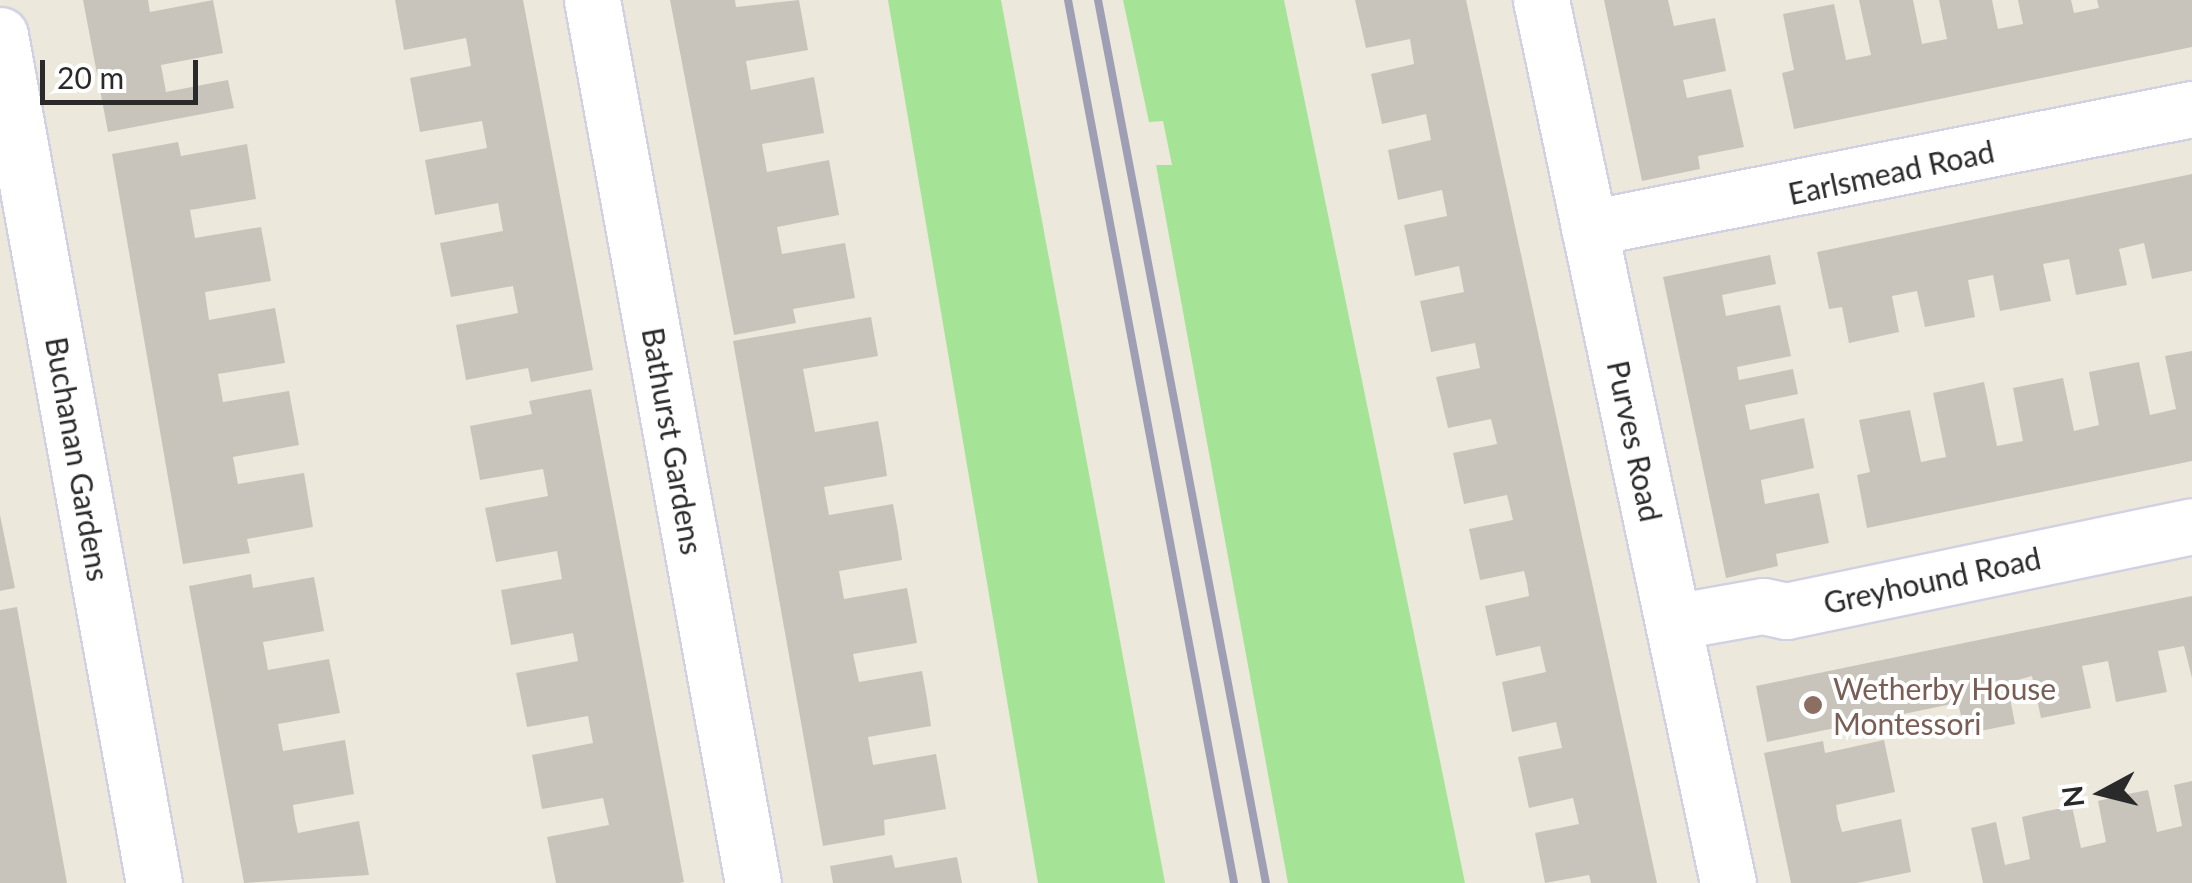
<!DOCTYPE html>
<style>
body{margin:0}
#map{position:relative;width:2192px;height:883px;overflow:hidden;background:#ece8db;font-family:Lato,sans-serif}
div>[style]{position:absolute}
.green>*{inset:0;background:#a5e497}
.building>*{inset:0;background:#c8c4bb}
.roads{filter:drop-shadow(2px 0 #d1d1e3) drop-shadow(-2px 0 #d1d1e3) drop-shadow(0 2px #d1d1e3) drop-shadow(0 -2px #d1d1e3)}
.minor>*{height:55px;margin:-27.5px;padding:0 27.5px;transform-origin:27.5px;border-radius:27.5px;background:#fff}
.rail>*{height:8px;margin:-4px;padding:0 4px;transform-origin:4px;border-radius:4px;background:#9e9eb5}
.dots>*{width:28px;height:28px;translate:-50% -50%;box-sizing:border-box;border:5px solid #fff;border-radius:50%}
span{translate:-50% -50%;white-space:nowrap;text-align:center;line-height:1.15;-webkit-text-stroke:8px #fff;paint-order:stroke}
.street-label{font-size:30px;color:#2a2a2a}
.education-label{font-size:30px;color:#785e54}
.left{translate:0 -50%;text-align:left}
.north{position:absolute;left:2052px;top:743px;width:100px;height:100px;-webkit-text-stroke:8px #fff;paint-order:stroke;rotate:263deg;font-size:28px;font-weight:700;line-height:40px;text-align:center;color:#2a2a2a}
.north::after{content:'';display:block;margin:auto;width:35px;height:45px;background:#2a2a2a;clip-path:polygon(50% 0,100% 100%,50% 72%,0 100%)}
.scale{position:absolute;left:40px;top:60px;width:158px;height:45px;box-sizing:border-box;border:5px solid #2a2a2a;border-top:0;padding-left:12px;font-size:30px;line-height:35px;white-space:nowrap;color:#2a2a2a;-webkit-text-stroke:8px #fff;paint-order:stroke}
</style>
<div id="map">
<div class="green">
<div style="clip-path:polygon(888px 0,1001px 0,1165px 883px,1038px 883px)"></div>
<div style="clip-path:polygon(1123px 0,1284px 0,1465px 883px,1288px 883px,1156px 165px,1172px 165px,1163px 121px,1149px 122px)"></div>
</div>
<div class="building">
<div style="clip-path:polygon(83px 0,148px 0,150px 12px,213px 0,223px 53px,161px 65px,166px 92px,228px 80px,234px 108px,108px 132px)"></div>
<div style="clip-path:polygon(395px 0,523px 0,593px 370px,531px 382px,528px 368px,466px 380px,456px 325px,518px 313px,513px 286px,451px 297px,440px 243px,503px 231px,498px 203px,435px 215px,425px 160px,487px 148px,482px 121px,420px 132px,410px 78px,471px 66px,466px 38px,404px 50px)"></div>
<div style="clip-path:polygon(670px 0,735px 0,736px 7px,799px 0,808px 50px,746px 61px,751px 90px,814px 77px,824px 133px,762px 144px,767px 172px,829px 160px,839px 215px,777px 227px,782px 254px,845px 243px,855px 298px,793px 309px,796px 323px,734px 335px)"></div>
<div style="clip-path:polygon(1355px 0,1466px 0,1657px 883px,1591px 883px,1589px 875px,1545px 883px,1535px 833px,1579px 824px,1573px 798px,1529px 808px,1518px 757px,1562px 748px,1556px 722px,1512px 732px,1502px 682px,1546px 672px,1540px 646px,1496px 656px,1485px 606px,1529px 596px,1527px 583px,1524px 571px,1480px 580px,1469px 529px,1513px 520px,1510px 507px,1507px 495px,1464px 504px,1453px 453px,1497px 444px,1494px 431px,1491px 419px,1448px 428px,1436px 377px,1480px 368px,1475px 343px,1431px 352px,1420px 301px,1464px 292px,1459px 266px,1415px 276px,1404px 225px,1447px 216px,1442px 190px,1398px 200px,1388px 150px,1431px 140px,1426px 114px,1382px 124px,1371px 74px,1414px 64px,1410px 39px,1366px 48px)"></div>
<div style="clip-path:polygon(1604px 0,1668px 0,1674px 26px,1715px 18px,1726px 71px,1683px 80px,1687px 98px,1731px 89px,1744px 147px,1698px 156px,1700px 169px,1642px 181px)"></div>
<div style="clip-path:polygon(1859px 0,1913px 0,1922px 44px,1947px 39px,1939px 0,1992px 0,1998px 29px,2023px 24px,2018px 0,2071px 0,2074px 13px,2099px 8px,2097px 0,2192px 0,2192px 47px,1794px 129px,1782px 73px,1794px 70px,1783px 14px,1834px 4px,1846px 60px,1871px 55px)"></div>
<div style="clip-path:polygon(178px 142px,181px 156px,247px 144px,256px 199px,190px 210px,195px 238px,261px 227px,271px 281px,205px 292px,209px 320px,275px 308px,285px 363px,218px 374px,223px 402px,289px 391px,299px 445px,233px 457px,238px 484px,304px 473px,313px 527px,247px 539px,250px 553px,183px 564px,112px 154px)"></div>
<div style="clip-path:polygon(2192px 174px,2192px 271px,2152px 279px,2144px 243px,2119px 249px,2127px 285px,2076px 295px,2069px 259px,2043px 264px,2051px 301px,2000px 311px,1993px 275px,1968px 280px,1975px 317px,1925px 327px,1917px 291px,1892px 296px,1899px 332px,1849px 343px,1842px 307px,1829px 309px,1817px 252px)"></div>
<div style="clip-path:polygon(1770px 255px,1776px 284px,1722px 295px,1726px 316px,1780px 305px,1791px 356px,1737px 367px,1739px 380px,1793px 369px,1798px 394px,1745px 405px,1750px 430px,1804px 418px,1814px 468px,1761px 480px,1765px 504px,1819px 493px,1829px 543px,1776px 554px,1778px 566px,1726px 578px,1663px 277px)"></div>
<div style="clip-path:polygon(871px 317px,878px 356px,803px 369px,815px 432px,878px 421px,883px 449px,887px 476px,824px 487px,829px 515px,893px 504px,898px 532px,902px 560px,839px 571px,844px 599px,907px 588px,912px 615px,917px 643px,853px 654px,859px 682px,922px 671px,927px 699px,931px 726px,868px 737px,873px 765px,936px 754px,946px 809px,884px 820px,885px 835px,823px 846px,733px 341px)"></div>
<div style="clip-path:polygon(2192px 351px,2192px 461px,1867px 528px,1857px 475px,1870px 472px,1859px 420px,1910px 410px,1921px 462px,1946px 457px,1933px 393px,1984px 382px,1997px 446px,2023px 441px,2013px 388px,2063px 378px,2074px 431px,2099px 425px,2089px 372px,2139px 362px,2150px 415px,2176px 409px,2165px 356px)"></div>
<div style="clip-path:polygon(591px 389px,684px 882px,679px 883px,556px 883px,547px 837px,609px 825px,603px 798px,542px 809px,532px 755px,593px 743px,588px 716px,527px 727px,516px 673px,578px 661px,573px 633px,511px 645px,501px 590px,562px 579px,557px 551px,496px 562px,485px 508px,548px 496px,543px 469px,480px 480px,470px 426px,532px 414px,529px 401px)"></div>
<div style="clip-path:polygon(0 515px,15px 588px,0 591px)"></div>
<div style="clip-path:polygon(251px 574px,253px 588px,314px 577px,324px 631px,263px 642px,268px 670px,329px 659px,340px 713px,278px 724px,283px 751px,345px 740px,354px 794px,293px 805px,295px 819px,298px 833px,359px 821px,369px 875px,244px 883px,189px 586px)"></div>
<div style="clip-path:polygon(2192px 596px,2192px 678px,2184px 646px,2158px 651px,2167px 692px,2116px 702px,2108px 661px,2082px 666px,2091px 708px,2041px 718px,2032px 676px,2007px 683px,2015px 724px,1965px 734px,1956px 693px,1952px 704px,1767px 742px,1756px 686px)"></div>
<div style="clip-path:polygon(17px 607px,47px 773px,67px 883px,0 883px,0 610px)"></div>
<div style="clip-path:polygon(1884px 740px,1895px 792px,1836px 805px,1838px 818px,1842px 832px,1901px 819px,1911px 872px,1857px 883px,1791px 883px,1764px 753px,1823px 741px,1825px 753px)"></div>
<div style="clip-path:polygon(2192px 781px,2192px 883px,1983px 883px,1971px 828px,1996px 822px,2005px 865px,2030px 859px,2022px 817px,2047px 811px,2072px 806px,2081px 848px,2106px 842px,2098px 801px,2123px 795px,2148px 790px,2157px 832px,2182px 826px,2174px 785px)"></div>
<div style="clip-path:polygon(892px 855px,895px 868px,957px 857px,962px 883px,833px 883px,830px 866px)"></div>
</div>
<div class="roads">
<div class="minor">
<div style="left:592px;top:0;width:898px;rotate:79.67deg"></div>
<div style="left:1541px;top:0;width:903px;rotate:78.04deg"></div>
<div style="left:0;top:35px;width:862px;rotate:79.71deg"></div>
<div style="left:1589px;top:228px;width:615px;rotate:-11.16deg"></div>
<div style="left:1673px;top:622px;width:91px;rotate:-10.1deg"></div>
<div style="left:1763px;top:606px;width:24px;rotate:12deg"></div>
<div style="left:1786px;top:611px;width:415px;rotate:-11.8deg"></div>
</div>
</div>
<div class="rail">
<div style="left:1068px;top:0;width:898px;rotate:79.35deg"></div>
<div style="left:1098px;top:0;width:899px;rotate:79.23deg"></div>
</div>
<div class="dots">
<div style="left:1813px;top:705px;background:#8d6e63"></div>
</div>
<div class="street-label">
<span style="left:1891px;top:172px;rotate:-12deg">Earlsmead Road</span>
<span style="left:673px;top:441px;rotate:80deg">Bathurst Gardens</span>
<span style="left:1635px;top:441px;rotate:78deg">Purves Road</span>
<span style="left:78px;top:459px;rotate:80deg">Buchanan Gardens</span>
<span style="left:1932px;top:580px;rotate:-12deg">Greyhound Road</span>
</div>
<div class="education-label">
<span class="left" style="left:1833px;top:705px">Wetherby House<br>Montessori</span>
</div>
<div class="north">N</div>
<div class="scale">20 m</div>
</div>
